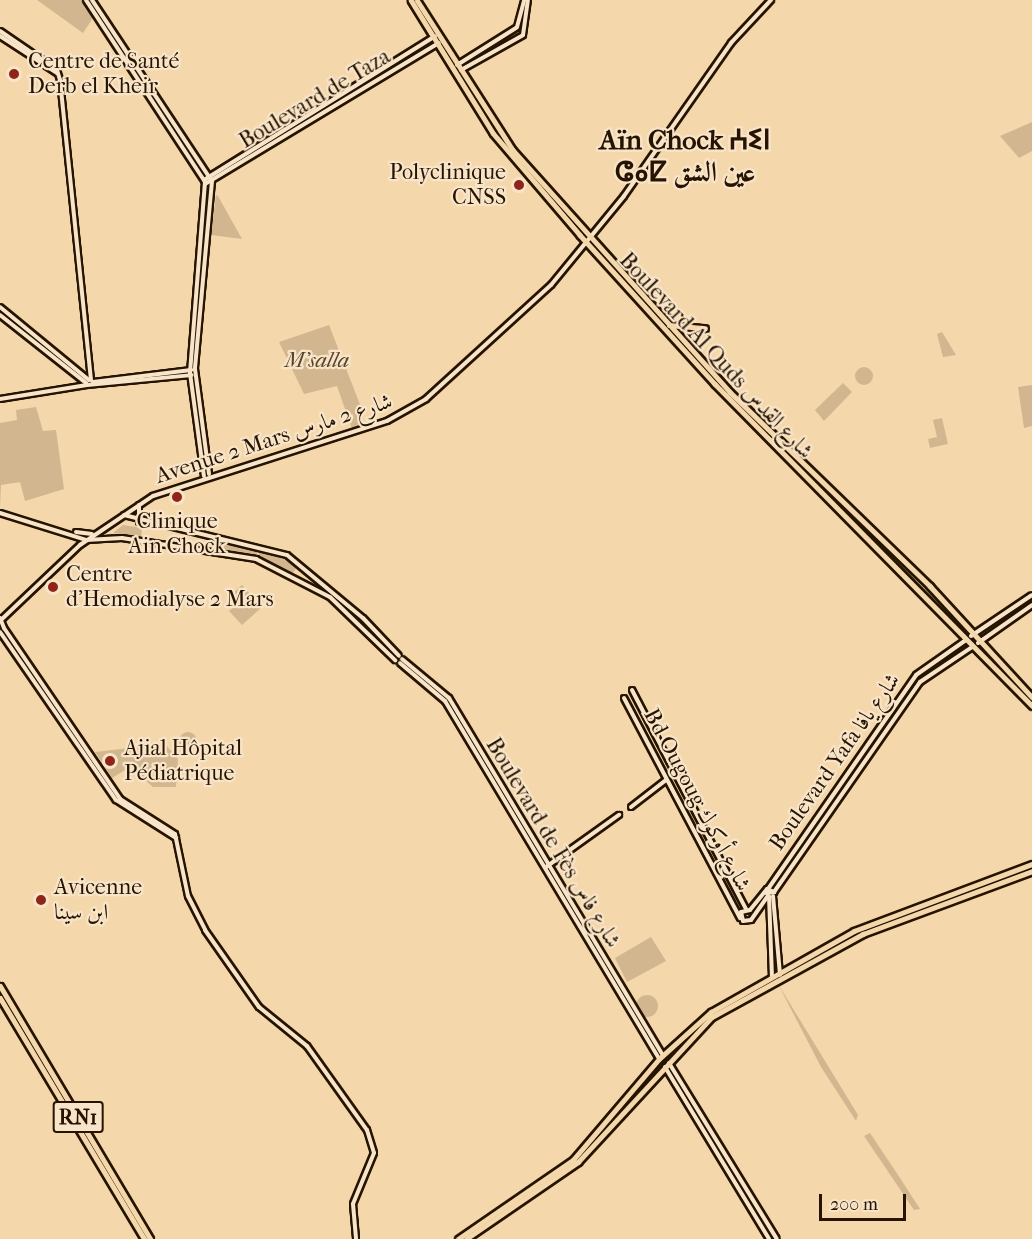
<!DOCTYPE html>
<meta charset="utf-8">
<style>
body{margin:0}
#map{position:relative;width:1032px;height:1239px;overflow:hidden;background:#f5d7ac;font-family:"IM FELL French Canon",Amiri,"Noto Sans Tifinagh",serif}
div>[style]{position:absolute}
.green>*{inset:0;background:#d2b68f}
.round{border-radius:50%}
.roads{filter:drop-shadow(2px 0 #261400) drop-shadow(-2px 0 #261400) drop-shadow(0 2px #261400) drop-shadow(0 -2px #261400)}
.secondary>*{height:4px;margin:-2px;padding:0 2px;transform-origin:2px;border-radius:2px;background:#f8e5c9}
.primary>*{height:4.5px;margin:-2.25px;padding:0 2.25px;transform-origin:2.25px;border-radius:2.25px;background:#f5d7ac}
.highway>*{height:5px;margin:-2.5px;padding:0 2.5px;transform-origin:2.5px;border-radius:2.5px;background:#f5d7ac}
.dots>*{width:16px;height:16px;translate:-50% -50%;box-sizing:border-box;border:3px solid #f8e5c9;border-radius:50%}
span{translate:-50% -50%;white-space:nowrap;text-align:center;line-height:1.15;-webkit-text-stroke:4.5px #f8e5c9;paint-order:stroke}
.shield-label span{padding:2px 4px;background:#f8e5c9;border:2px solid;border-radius:4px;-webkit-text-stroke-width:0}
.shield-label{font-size:21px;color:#261400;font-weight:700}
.poi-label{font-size:22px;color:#261400}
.left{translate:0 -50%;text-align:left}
.right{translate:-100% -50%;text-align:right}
.street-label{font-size:22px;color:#261400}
.park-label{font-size:22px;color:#5a452b;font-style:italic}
.district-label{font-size:28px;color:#261400;font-weight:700}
.scale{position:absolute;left:819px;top:1194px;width:87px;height:27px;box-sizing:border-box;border:3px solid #261400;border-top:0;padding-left:8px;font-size:18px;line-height:21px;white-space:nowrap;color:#261400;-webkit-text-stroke:4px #f8e5c9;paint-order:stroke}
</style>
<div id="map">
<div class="green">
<div style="clip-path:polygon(37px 0,83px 0,94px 13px,91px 21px,83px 33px)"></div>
<div style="clip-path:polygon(1032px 122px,1032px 151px,1019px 158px,1000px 136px)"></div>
<div style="clip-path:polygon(216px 195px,218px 196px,242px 239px,211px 235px)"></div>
<div style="clip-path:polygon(329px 325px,361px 407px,358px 427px,352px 429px,337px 386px,304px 394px,279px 342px)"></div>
<div style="clip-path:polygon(942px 332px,956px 355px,943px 357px,937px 334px)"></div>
<div class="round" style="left:855px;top:367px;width:18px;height:18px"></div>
<div style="clip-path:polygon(843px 383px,852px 392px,824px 421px,815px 410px)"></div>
<div style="clip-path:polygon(1032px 385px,1032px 426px,1024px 428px,1018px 387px)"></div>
<div style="clip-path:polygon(36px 407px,43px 431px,56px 430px,64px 489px,25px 501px,20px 482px,1px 485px,0 508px,0 423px,17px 420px,16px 410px)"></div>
<div style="clip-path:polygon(942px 418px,948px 444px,930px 448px,928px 439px,937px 437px,933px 420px)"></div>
<div style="clip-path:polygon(123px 525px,142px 528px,141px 537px,113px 533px)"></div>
<div style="clip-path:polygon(218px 542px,258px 550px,256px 556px,217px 548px)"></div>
<div style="clip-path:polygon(260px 550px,281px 558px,297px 567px,293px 573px,258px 556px)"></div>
<div style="clip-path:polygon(242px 585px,262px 607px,242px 625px,229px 611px,238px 603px,231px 595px)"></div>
<div class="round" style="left:179px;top:732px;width:18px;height:18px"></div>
<div style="clip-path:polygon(165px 744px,178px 759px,176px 787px,153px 787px,130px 767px,112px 778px,95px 752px)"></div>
<div style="clip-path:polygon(651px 937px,666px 961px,627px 982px,615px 958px)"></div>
<div style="clip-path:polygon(778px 984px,858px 1115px,856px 1121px,821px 1067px)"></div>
<div class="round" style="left:636px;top:995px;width:22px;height:22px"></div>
<div style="clip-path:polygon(870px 1133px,900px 1178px,920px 1209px,914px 1210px,864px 1136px)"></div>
</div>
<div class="roads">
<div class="secondary">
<div style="left:86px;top:0;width:217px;rotate:56.8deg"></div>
<div style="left:205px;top:182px;width:192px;rotate:94.5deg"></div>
<div style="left:190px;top:373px;width:104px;rotate:82.3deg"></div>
<div style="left:92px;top:0;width:217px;rotate:56.5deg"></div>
<div style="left:212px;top:181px;width:189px;rotate:95.2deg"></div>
<div style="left:195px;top:369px;width:106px;rotate:82.4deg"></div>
<div style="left:517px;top:27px;width:28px;rotate:-75deg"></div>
<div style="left:0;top:31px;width:69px;rotate:34.4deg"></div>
<div style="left:57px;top:70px;width:10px;rotate:73deg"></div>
<div style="left:60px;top:80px;width:302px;rotate:84.1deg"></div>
<div style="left:0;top:36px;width:68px;rotate:33deg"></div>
<div style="left:457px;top:65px;width:70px;rotate:-32.1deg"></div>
<div style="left:461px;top:70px;width:71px;rotate:-29.4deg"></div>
<div style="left:523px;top:35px;width:35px;rotate:-82deg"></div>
<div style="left:204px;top:180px;width:272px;rotate:-31.9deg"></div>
<div style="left:205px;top:184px;width:273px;rotate:-31.1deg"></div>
<div style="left:0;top:307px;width:115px;rotate:39.4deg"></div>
<div style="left:0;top:315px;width:110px;rotate:38.3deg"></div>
<div style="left:93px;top:382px;width:99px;rotate:-7deg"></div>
<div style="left:87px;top:385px;width:105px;rotate:-5.4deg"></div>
<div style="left:0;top:399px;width:88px;rotate:-9.1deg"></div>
<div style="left:0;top:513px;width:90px;rotate:17.4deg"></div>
<div style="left:86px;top:540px;width:36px;rotate:-3deg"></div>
<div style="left:122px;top:538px;width:136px;rotate:8.9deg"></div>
<div style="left:256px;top:559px;width:83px;rotate:27.2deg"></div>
<div style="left:330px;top:597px;width:91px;rotate:44.1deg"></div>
<div style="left:124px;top:515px;width:168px;rotate:13.8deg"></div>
<div style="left:287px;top:555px;width:99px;rotate:39.7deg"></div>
<div style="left:363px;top:618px;width:52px;rotate:46.5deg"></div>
<div style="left:139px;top:522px;width:17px;rotate:-90deg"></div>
<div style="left:76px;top:532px;width:16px;rotate:7deg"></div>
<div style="left:0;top:618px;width:11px;rotate:68deg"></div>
<div style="left:2px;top:619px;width:108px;rotate:-43.5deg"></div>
<div style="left:80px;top:545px;width:88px;rotate:-33.9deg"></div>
<div style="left:153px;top:496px;width:246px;rotate:-17.8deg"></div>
<div style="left:387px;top:421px;width:45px;rotate:-29.4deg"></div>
<div style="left:426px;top:399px;width:169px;rotate:-42.4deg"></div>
<div style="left:551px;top:285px;width:115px;rotate:-50.6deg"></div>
<div style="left:624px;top:196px;width:187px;rotate:-55deg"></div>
<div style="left:731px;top:43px;width:59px;rotate:-47.1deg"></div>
<div style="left:4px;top:628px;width:207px;rotate:55.8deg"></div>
<div style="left:120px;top:799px;width:65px;rotate:32.5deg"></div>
<div style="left:175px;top:834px;width:63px;rotate:78.2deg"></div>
<div style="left:188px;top:896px;width:38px;rotate:63deg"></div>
<div style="left:205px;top:930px;width:94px;rotate:55deg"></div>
<div style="left:259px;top:1007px;width:62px;rotate:39.1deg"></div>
<div style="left:307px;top:1046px;width:103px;rotate:54.5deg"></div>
<div style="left:367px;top:1130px;width:24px;rotate:73deg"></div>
<div style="left:374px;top:1153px;width:55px;rotate:112.4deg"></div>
<div style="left:353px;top:1204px;width:35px;rotate:85deg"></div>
<div style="left:0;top:632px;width:204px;rotate:55.4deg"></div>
<div style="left:116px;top:800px;width:71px;rotate:32.3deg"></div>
<div style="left:971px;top:636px;width:73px;rotate:-33.9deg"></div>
<div style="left:978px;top:643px;width:66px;rotate:-35.1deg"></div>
<div style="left:402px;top:659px;width:61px;rotate:39.7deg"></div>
<div style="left:449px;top:698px;width:417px;rotate:59.1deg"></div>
<div style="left:400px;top:663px;width:59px;rotate:40.2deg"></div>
<div style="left:445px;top:701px;width:417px;rotate:59.1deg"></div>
<div style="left:632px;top:690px;width:247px;rotate:62.5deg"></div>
<div style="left:624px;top:698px;width:249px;rotate:62.2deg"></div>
<div style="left:631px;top:807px;width:44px;rotate:-37.6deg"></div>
<div style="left:546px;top:867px;width:90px;rotate:-35.5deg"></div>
<div style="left:768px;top:889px;width:260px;rotate:-55.3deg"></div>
<div style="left:916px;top:675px;width:61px;rotate:-35deg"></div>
<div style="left:774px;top:892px;width:256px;rotate:-55.2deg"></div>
<div style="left:920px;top:682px;width:63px;rotate:-33.9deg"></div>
<div style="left:769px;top:896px;width:82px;rotate:87.9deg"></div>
<div style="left:773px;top:896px;width:79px;rotate:84.9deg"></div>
<div style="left:750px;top:910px;width:9px;rotate:167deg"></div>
<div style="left:741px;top:912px;width:9px;rotate:77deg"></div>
<div style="left:743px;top:921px;width:8px;rotate:-7deg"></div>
<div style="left:751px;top:920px;width:29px;rotate:-55deg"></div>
<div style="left:750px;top:910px;width:27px;rotate:-51deg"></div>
<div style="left:767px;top:889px;width:8px;rotate:23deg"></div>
<div style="left:774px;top:892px;width:8px;rotate:173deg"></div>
<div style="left:669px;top:1063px;width:206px;rotate:58.5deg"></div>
<div style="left:665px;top:1067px;width:201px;rotate:58.8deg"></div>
</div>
<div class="primary">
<div style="left:411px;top:0;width:156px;rotate:58.3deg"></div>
<div style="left:493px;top:133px;width:134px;rotate:49.5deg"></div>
<div style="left:580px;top:235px;width:201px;rotate:47.8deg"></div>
<div style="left:715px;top:384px;width:452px;rotate:45.4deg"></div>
<div style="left:417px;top:0;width:178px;rotate:57.4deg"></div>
<div style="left:513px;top:150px;width:325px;rotate:48.1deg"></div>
<div style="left:730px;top:392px;width:279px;rotate:44.1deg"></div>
<div style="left:930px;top:586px;width:151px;rotate:47.4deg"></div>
<div style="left:669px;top:325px;width:36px;rotate:5deg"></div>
<div style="left:458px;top:1239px;width:140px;rotate:-34.5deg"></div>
<div style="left:573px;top:1160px;width:133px;rotate:-49.6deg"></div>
<div style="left:659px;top:1059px;width:70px;rotate:-42.1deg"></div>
<div style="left:711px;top:1012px;width:164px;rotate:-29.5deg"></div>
<div style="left:854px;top:931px;width:190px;rotate:-20.6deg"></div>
<div style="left:466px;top:1239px;width:136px;rotate:-34.5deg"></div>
<div style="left:578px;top:1162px;width:197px;rotate:-47.3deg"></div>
<div style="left:712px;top:1017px;width:172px;rotate:-28.8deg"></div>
<div style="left:863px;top:934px;width:180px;rotate:-20.4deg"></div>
</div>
<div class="highway">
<div style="left:0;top:986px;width:294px;rotate:59.3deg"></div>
<div style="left:0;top:998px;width:281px;rotate:59.1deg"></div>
</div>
</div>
<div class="dots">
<div style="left:14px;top:74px;background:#8f2418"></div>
<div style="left:519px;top:185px;background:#8f2418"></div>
<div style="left:177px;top:497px;background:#8f2418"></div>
<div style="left:53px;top:587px;background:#8f2418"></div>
<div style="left:110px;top:761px;background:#8f2418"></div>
<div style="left:41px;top:900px;background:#8f2418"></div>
</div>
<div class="shield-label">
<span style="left:78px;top:1117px">RN1</span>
</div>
<div class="poi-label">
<span class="left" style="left:28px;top:74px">Centre de Santé<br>Derb el Kheir</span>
<span class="right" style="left:506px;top:185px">Polyclinique<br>CNSS</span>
<span style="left:177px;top:534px">Clinique<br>Ain Chock</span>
<span class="left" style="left:66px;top:587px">Centre<br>d'Hemodialyse 2 Mars</span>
<span class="left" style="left:124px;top:761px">Ajial Hôpital<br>Pédiatrique</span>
<span class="left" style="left:54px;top:900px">Avicenne<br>ابن سينا</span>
</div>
<div class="street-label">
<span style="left:315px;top:99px;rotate:-31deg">Boulevard de Taza</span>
<span style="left:716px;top:356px;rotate:47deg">Boulevard Al Quds شارع القدس</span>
<span style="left:274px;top:439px;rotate:-18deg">Avenue 2 Mars شارع 2 مارس</span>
<span style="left:835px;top:762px;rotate:-55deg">Boulevard Yafa شارع يافا</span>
<span style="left:697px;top:800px;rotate:62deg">Bd Ougoug شارع أوكوك</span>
<span style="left:553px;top:843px;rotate:59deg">Boulevard de Fès شارع فاس</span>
</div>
<div class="park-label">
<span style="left:317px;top:361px">M'salla</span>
</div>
<div class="district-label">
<span style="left:685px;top:156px">Aïn Chock ⵄⵉⵏ<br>ⵛⴰⵇ عين الشق</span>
</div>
<div class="scale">200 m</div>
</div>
